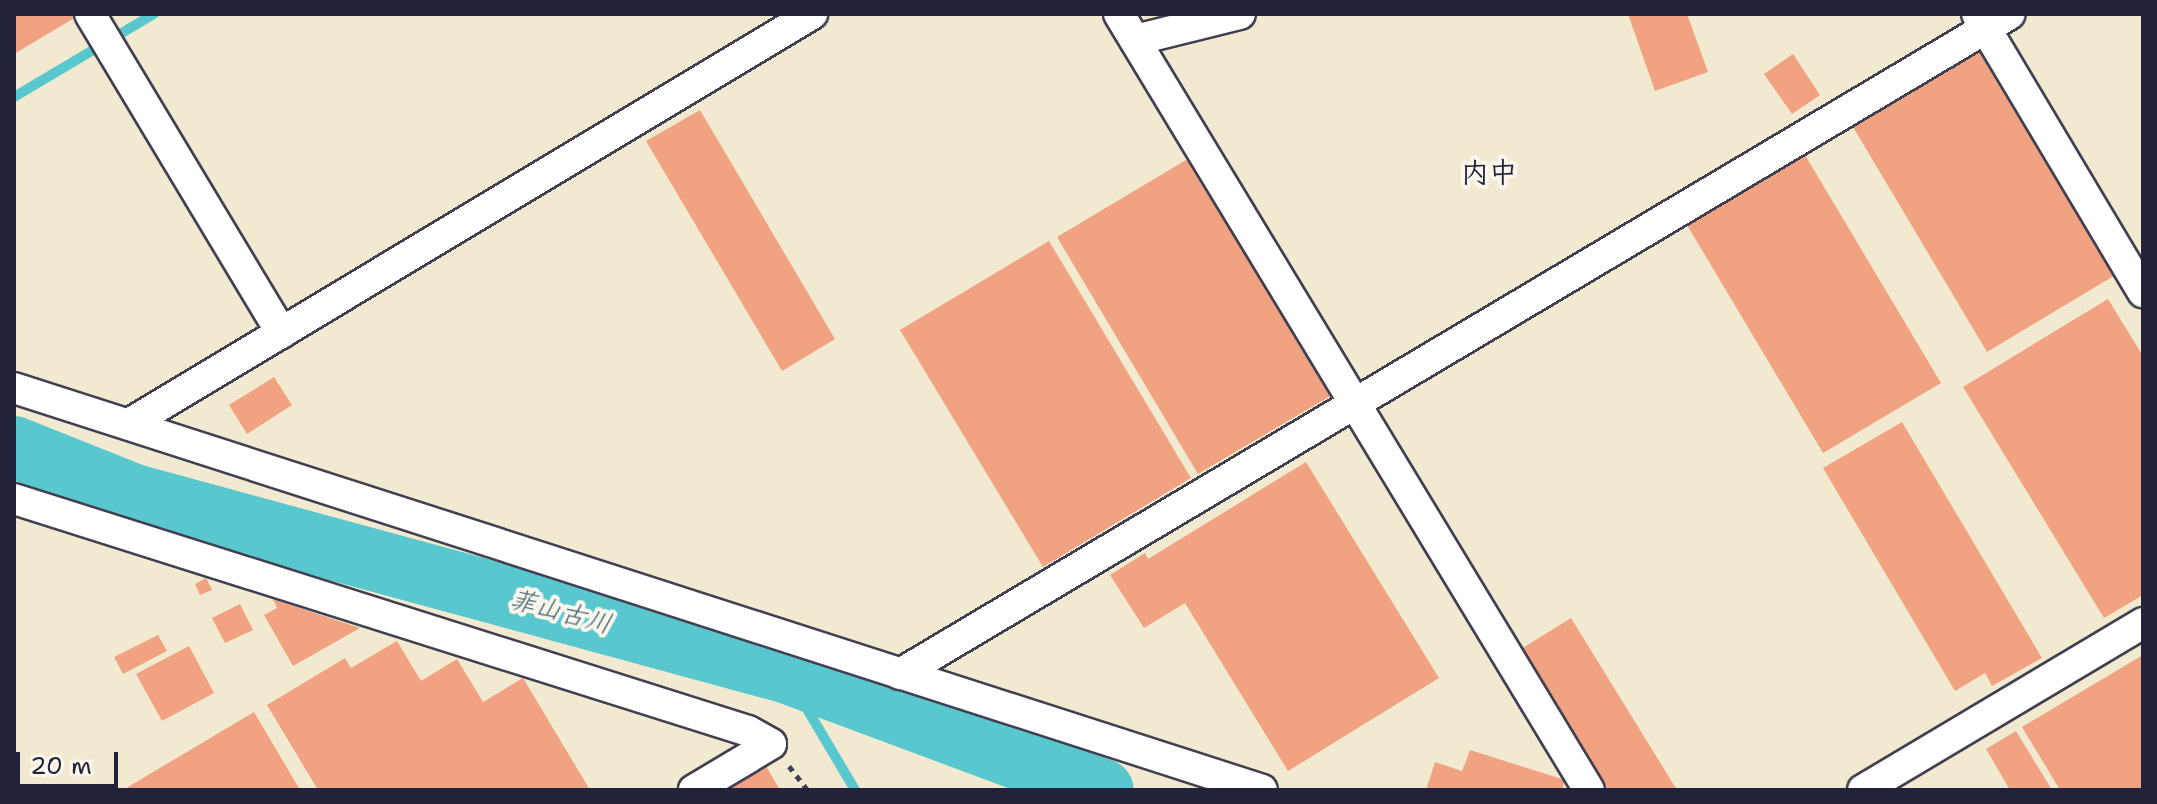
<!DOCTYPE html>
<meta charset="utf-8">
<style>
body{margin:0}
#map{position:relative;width:2157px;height:804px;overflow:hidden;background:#f1ead1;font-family:"Shantell Sans","Klee One",sans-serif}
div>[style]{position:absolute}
.stream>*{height:10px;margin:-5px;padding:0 5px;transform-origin:5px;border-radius:5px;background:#59c7ce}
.river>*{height:62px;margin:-31px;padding:0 31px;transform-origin:31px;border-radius:31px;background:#59c7ce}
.building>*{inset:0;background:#f1a281}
.path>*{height:5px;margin-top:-2.5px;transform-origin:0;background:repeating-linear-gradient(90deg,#414052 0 6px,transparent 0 12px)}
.roads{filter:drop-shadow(2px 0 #414052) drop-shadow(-2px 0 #414052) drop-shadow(0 2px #414052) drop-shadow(0 -2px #414052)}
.street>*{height:30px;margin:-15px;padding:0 15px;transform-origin:15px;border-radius:15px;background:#fff}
span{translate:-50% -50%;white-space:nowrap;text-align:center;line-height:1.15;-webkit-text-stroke:8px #fbf7ec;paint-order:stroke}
.water-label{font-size:26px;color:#355c6e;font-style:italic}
.quarter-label{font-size:28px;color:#22223b;font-weight:700}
.frame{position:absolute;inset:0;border:16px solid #22223b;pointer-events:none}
.scale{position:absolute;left:16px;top:752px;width:102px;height:36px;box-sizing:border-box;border:4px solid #22223b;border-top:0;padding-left:10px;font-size:24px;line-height:28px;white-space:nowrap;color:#22223b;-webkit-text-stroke:6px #fbf7ec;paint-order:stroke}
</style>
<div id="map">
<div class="stream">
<div style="left:14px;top:97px;width:163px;rotate:-30.7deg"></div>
<div style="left:785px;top:672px;width:137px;rotate:59.3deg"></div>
</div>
<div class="river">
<div style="left:14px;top:447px;width:129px;rotate:21.8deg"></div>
<div style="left:134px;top:495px;width:675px;rotate:15.21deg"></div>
<div style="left:785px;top:672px;width:339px;rotate:20.4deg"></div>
</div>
<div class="building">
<div style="clip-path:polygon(14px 14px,81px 14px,14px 54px)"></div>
<div style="clip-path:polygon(1628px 14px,1687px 14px,1708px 72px,1655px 91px)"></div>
<div style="clip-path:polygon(1984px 50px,2117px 274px,1987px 352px,1853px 127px)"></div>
<div style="clip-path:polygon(1793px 54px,1820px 95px,1792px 114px,1764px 74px)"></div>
<div style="clip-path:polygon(700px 110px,835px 339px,782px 371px,646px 141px)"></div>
<div style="clip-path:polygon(1805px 155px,1941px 383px,1823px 453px,1687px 225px)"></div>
<div style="clip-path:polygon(1191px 157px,1332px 395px,1198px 474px,1057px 237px)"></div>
<div style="clip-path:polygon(1049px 241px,1191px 478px,1043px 567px,900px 330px)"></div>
<div style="clip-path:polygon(2108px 299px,2143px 356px,2143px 595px,2104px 618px,1963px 387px)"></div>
<div style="clip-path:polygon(274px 377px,292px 405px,247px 434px,229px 405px)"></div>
<div style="clip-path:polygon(1902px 422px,2042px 658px,1992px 686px,1985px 673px,1955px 691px,1823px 468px)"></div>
<div style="clip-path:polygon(1306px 462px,1439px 678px,1288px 771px,1185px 603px,1144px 628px,1110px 575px,1145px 553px,1148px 559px)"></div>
<div style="clip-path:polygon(206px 578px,212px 590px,200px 595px,195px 584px)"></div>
<div style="clip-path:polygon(273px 599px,360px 628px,293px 666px,264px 615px,277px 608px)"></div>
<div style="clip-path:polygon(240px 604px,253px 630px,225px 643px,212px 618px)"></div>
<div style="clip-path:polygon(1571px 618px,1677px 790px,1608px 790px,1521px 649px)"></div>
<div style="clip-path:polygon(158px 635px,167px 651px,123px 674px,114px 657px)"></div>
<div style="clip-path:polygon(397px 641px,421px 681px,457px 659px,483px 702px,523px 678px,590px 790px,318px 790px,267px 705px,345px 658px,351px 668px)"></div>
<div style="clip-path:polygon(189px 646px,214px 693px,162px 721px,136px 674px)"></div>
<div style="clip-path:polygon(2143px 655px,2143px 790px,2060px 790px,2022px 727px)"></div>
<div style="clip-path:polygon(254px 712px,300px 790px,123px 790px)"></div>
<div style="clip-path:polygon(2016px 731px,2052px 790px,2010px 790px,1986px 749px)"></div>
<div style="clip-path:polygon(1470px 750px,1565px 780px,1562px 790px,1426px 790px,1435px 762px,1462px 771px)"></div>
<div style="clip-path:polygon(766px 766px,780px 790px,726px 790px)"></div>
</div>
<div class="path">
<div style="left:789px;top:766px;width:31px;rotate:52deg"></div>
</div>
<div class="roads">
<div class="street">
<div style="left:90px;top:14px;width:372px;rotate:59deg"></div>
<div style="left:1119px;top:14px;width:907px;rotate:58.8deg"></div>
<div style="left:1977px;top:14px;width:324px;rotate:59.2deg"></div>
<div style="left:1135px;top:40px;width:108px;rotate:-13.9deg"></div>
<div style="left:14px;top:388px;width:1311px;rotate:17.85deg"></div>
<div style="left:129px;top:424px;width:797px;rotate:-30.98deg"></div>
<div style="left:14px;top:499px;width:770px;rotate:17.54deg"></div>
<div style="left:748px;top:731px;width:26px;rotate:29deg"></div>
<div style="left:771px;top:744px;width:90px;rotate:149.1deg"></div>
<div style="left:900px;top:674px;width:1291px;rotate:-30.74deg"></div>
<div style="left:1863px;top:790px;width:326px;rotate:-30.8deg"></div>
</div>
</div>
<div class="water-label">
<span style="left:561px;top:611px;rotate:15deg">菲山古川</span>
</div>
<div class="quarter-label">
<span style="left:1489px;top:172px">内中</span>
</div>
<div class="frame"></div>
<div class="scale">20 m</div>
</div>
